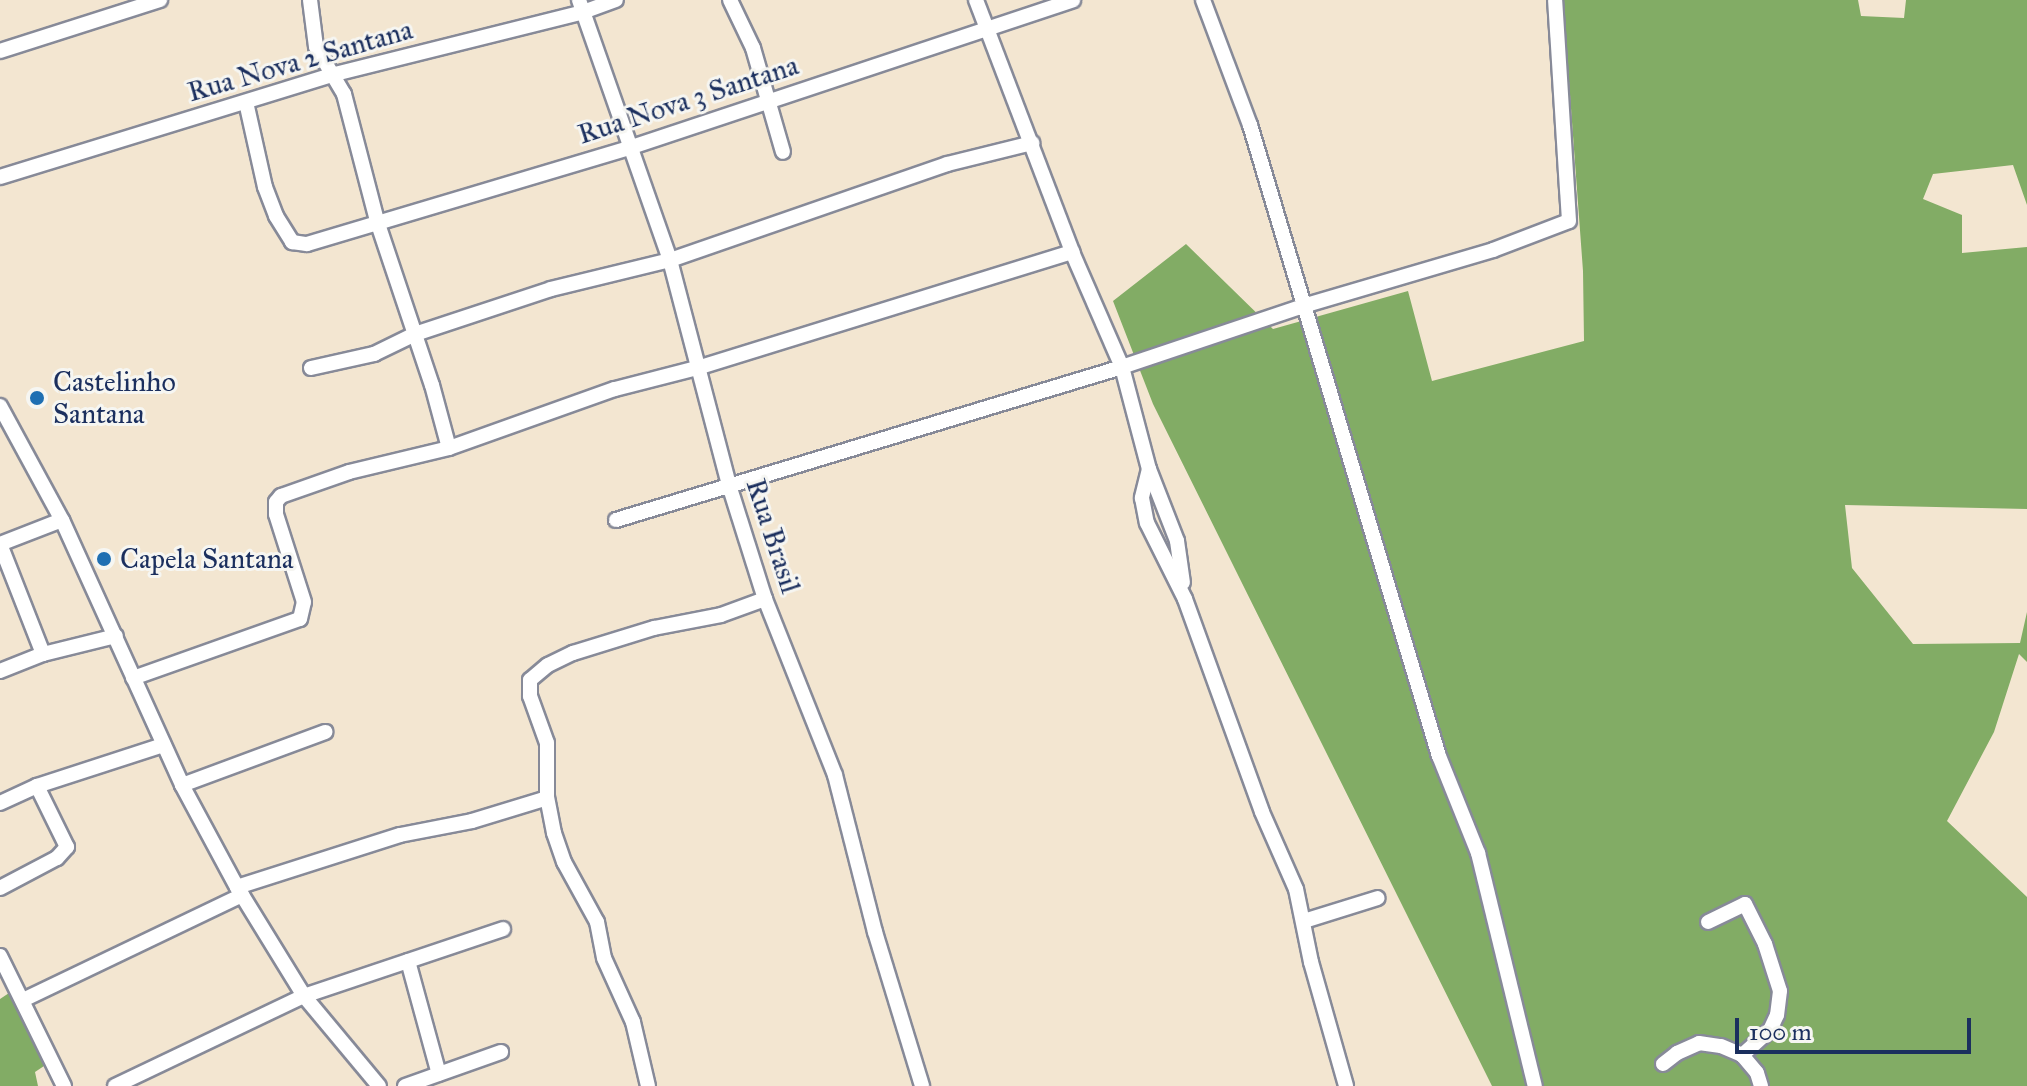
<!DOCTYPE html>
<style>
body{margin:0}
#map{position:relative;width:2027px;height:1086px;overflow:hidden;background:#f3e6d1;font-family:"IM FELL Great Primer",serif}
div>[style]{position:absolute}
.forest>*{inset:0;background:#82ac65}
.roads{filter:drop-shadow(2px 0 #878a98) drop-shadow(-2px 0 #878a98) drop-shadow(0 2px #878a98) drop-shadow(0 -2px #878a98)}
.minor>*{height:14px;margin:-7px;padding:0 7px;transform-origin:7px;border-radius:7px;background:#fff}
.dots>*{width:22px;height:22px;translate:-50% -50%;box-sizing:border-box;border:4px solid #f6f6f2;border-radius:50%}
span{translate:-50% -50%;white-space:nowrap;text-align:center;line-height:1.15;-webkit-text-stroke:6px #f6f6f2;paint-order:stroke}
.street-label{font-size:28px;color:#1b2f5e}
.poi-label{font-size:28px;color:#1b2f5e}
.left{translate:0 -50%;text-align:left}
.scale{position:absolute;left:1735px;top:1018px;width:236px;height:36px;box-sizing:border-box;border:4px solid #1b2f5e;border-top:0;padding-left:10px;font-size:24px;line-height:28px;white-space:nowrap;color:#1b2f5e;-webkit-text-stroke:6px #f6f6f2;paint-order:stroke}
</style>
<div id="map">
<div class="forest">
<div style="clip-path:polygon(1563px 0,1858px 0,1861px 16px,1904px 18px,1906px 0,2027px 0,2027px 205px,2013px 165px,1933px 174px,1923px 199px,1962px 215px,1962px 253px,2027px 247px,2027px 509px,1845px 505px,1852px 568px,1913px 644px,2020px 643px,2027px 612px,2027px 662px,2019px 654px,1994px 732px,1947px 821px,2027px 897px,2027px 1086px,1492px 1086px,1153px 404px,1113px 301px,1186px 244px,1273px 329px,1408px 291px,1432px 381px,1584px 341px,1583px 271px)"></div>
<div style="clip-path:polygon(9px 993px,47px 1064px,35px 1072px,38px 1086px,0 1086px,0 999px)"></div>
</div>
<div class="roads">
<div class="minor">
<div style="left:310px;top:0;width:47px;rotate:82.7deg"></div>
<div style="left:316px;top:47px;width:55px;rotate:59.2deg"></div>
<div style="left:344px;top:94px;width:131px;rotate:75.4deg"></div>
<div style="left:377px;top:221px;width:173px;rotate:71.5deg"></div>
<div style="left:432px;top:385px;width:65px;rotate:74.9deg"></div>
<div style="left:579px;top:0;width:275px;rotate:70.7deg"></div>
<div style="left:670px;top:260px;width:236px;rotate:75.3deg"></div>
<div style="left:730px;top:488px;width:116px;rotate:72.5deg"></div>
<div style="left:765px;top:599px;width:189px;rotate:68.3deg"></div>
<div style="left:835px;top:775px;width:162px;rotate:75.7deg"></div>
<div style="left:875px;top:932px;width:161px;rotate:73deg"></div>
<div style="left:730px;top:0;width:53px;rotate:64.4deg"></div>
<div style="left:753px;top:48px;width:108px;rotate:73.9deg"></div>
<div style="left:976px;top:0;width:270px;rotate:69.1deg"></div>
<div style="left:1072px;top:252px;width:125px;rotate:66.5deg"></div>
<div style="left:1122px;top:367px;width:106px;rotate:75.2deg"></div>
<div style="left:1149px;top:469px;width:30px;rotate:104deg"></div>
<div style="left:1142px;top:498px;width:25px;rotate:79deg"></div>
<div style="left:1147px;top:523px;width:85px;rotate:63.4deg"></div>
<div style="left:1185px;top:599px;width:226px;rotate:70.1deg"></div>
<div style="left:1262px;top:812px;width:84px;rotate:66.2deg"></div>
<div style="left:1296px;top:889px;width:75px;rotate:78.4deg"></div>
<div style="left:1311px;top:962px;width:129px;rotate:74.2deg"></div>
<div style="left:1203px;top:0;width:134px;rotate:69.4deg"></div>
<div style="left:1250px;top:125px;width:659px;rotate:73.33deg"></div>
<div style="left:1439px;top:756px;width:105px;rotate:68.1deg"></div>
<div style="left:1478px;top:853px;width:240px;rotate:76.3deg"></div>
<div style="left:0;top:51px;width:168px;rotate:-17.7deg"></div>
<div style="left:246px;top:102px;width:87px;rotate:77.4deg"></div>
<div style="left:265px;top:187px;width:31px;rotate:69deg"></div>
<div style="left:276px;top:216px;width:31px;rotate:58deg"></div>
<div style="left:292px;top:242px;width:15px;rotate:8deg"></div>
<div style="left:307px;top:244px;width:336px;rotate:-16.6deg"></div>
<div style="left:629px;top:148px;width:468px;rotate:-18.4deg"></div>
<div style="left:0;top:177px;width:346px;rotate:-17.1deg"></div>
<div style="left:331px;top:75px;width:260px;rotate:-14deg"></div>
<div style="left:583px;top:12px;width:35px;rotate:-20deg"></div>
<div style="left:311px;top:368px;width:65px;rotate:-12.5deg"></div>
<div style="left:374px;top:354px;width:46px;rotate:-26deg"></div>
<div style="left:415px;top:334px;width:143px;rotate:-18.3deg"></div>
<div style="left:551px;top:289px;width:122px;rotate:-13.7deg"></div>
<div style="left:670px;top:260px;width:293px;rotate:-19.1deg"></div>
<div style="left:947px;top:164px;width:88px;rotate:-13.9deg"></div>
<div style="left:0;top:406px;width:130px;rotate:61.5deg"></div>
<div style="left:62px;top:520px;width:291px;rotate:65.6deg"></div>
<div style="left:182px;top:785px;width:116px;rotate:61.7deg"></div>
<div style="left:237px;top:887px;width:128px;rotate:58.4deg"></div>
<div style="left:304px;top:996px;width:117px;rotate:50.2deg"></div>
<div style="left:1149px;top:469px;width:77px;rotate:68.7deg"></div>
<div style="left:1177px;top:541px;width:42px;rotate:81.9deg"></div>
<div style="left:616px;top:520px;width:529px;rotate:-16.82deg"></div>
<div style="left:1122px;top:367px;width:191px;rotate:-18.6deg"></div>
<div style="left:1303px;top:306px;width:198px;rotate:-16.4deg"></div>
<div style="left:1493px;top:250px;width:81px;rotate:-20.9deg"></div>
<div style="left:1569px;top:221px;width:221px;rotate:-93.6deg"></div>
<div style="left:0;top:544px;width:118px;rotate:68.6deg"></div>
<div style="left:0;top:544px;width:66px;rotate:-21.2deg"></div>
<div style="left:0;top:671px;width:46px;rotate:-21.6deg"></div>
<div style="left:43px;top:654px;width:75px;rotate:-13.9deg"></div>
<div style="left:133px;top:678px;width:177px;rotate:-19.5deg"></div>
<div style="left:300px;top:619px;width:17px;rotate:-77deg"></div>
<div style="left:304px;top:602px;width:92px;rotate:-107.7deg"></div>
<div style="left:276px;top:514px;width:12px;rotate:-90deg"></div>
<div style="left:276px;top:502px;width:8px;rotate:-50deg"></div>
<div style="left:281px;top:496px;width:72px;rotate:-19.4deg"></div>
<div style="left:349px;top:472px;width:103px;rotate:-13.5deg"></div>
<div style="left:449px;top:448px;width:176px;rotate:-19.6deg"></div>
<div style="left:615px;top:389px;width:85px;rotate:-14.4deg"></div>
<div style="left:697px;top:368px;width:393px;rotate:-17.2deg"></div>
<div style="left:182px;top:785px;width:153px;rotate:-20.3deg"></div>
<div style="left:0;top:803px;width:41px;rotate:-24.7deg"></div>
<div style="left:237px;top:887px;width:171px;rotate:-17.7deg"></div>
<div style="left:400px;top:835px;width:73px;rotate:-11deg"></div>
<div style="left:472px;top:821px;width:78px;rotate:-17deg"></div>
<div style="left:0;top:888px;width:64px;rotate:-27.8deg"></div>
<div style="left:57px;top:858px;width:15px;rotate:-48deg"></div>
<div style="left:67px;top:847px;width:68px;rotate:-116.2deg"></div>
<div style="left:37px;top:786px;width:133px;rotate:-18deg"></div>
<div style="left:1304px;top:921px;width:77px;rotate:-17.3deg"></div>
<div style="left:1708px;top:922px;width:41px;rotate:-25.9deg"></div>
<div style="left:1745px;top:904px;width:45px;rotate:63.4deg"></div>
<div style="left:1765px;top:944px;width:49px;rotate:72.3deg"></div>
<div style="left:1780px;top:991px;width:24px;rotate:97deg"></div>
<div style="left:1777px;top:1015px;width:17px;rotate:115deg"></div>
<div style="left:1770px;top:1030px;width:38px;rotate:138deg"></div>
<div style="left:0;top:956px;width:145px;rotate:63.8deg"></div>
<div style="left:408px;top:961px;width:117px;rotate:74.7deg"></div>
<div style="left:23px;top:1000px;width:243px;rotate:-25.6deg"></div>
<div style="left:1663px;top:1064px;width:18px;rotate:-38deg"></div>
<div style="left:1677px;top:1053px;width:24px;rotate:-24deg"></div>
<div style="left:1699px;top:1043px;width:22px;rotate:8deg"></div>
<div style="left:1721px;top:1046px;width:23px;rotate:23deg"></div>
<div style="left:1742px;top:1055px;width:23px;rotate:50deg"></div>
<div style="left:1757px;top:1073px;width:14px;rotate:73deg"></div>
<div style="left:115px;top:1086px;width:209px;rotate:-25.5deg"></div>
<div style="left:304px;top:996px;width:210px;rotate:-18.6deg"></div>
<div style="left:405px;top:1086px;width:102px;rotate:-19.5deg"></div>
<div style="left:648px;top:1086px;width:66px;rotate:-103.2deg"></div>
<div style="left:633px;top:1022px;width:70px;rotate:-114.4deg"></div>
<div style="left:604px;top:958px;width:37px;rotate:-101deg"></div>
<div style="left:597px;top:922px;width:68px;rotate:-118.8deg"></div>
<div style="left:564px;top:862px;width:31px;rotate:-109deg"></div>
<div style="left:554px;top:833px;width:36px;rotate:-101deg"></div>
<div style="left:547px;top:798px;width:55px;rotate:-90deg"></div>
<div style="left:547px;top:743px;width:50px;rotate:-109.9deg"></div>
<div style="left:530px;top:696px;width:16px;rotate:-90deg"></div>
<div style="left:530px;top:680px;width:23px;rotate:-40deg"></div>
<div style="left:548px;top:665px;width:28px;rotate:-26deg"></div>
<div style="left:573px;top:653px;width:85px;rotate:-17.2deg"></div>
<div style="left:654px;top:628px;width:68px;rotate:-11deg"></div>
<div style="left:721px;top:615px;width:47px;rotate:-20deg"></div>
</div>
</div>
<div class="dots">
<div style="left:37px;top:398px;background:#1f6fb2"></div>
<div style="left:104px;top:559px;background:#1f6fb2"></div>
</div>
<div class="street-label">
<span style="left:300px;top:61px;rotate:-16deg">Rua Nova 2 Santana</span>
<span style="left:688px;top:100px;rotate:-18deg">Rua Nova 3 Santana</span>
<span style="left:773px;top:536px;rotate:72deg">Rua Brasil</span>
</div>
<div class="poi-label">
<span class="left" style="left:53px;top:398px">Castelinho<br>Santana</span>
<span class="left" style="left:120px;top:559px">Capela Santana</span>
</div>
<div class="scale">100 m</div>
</div>
